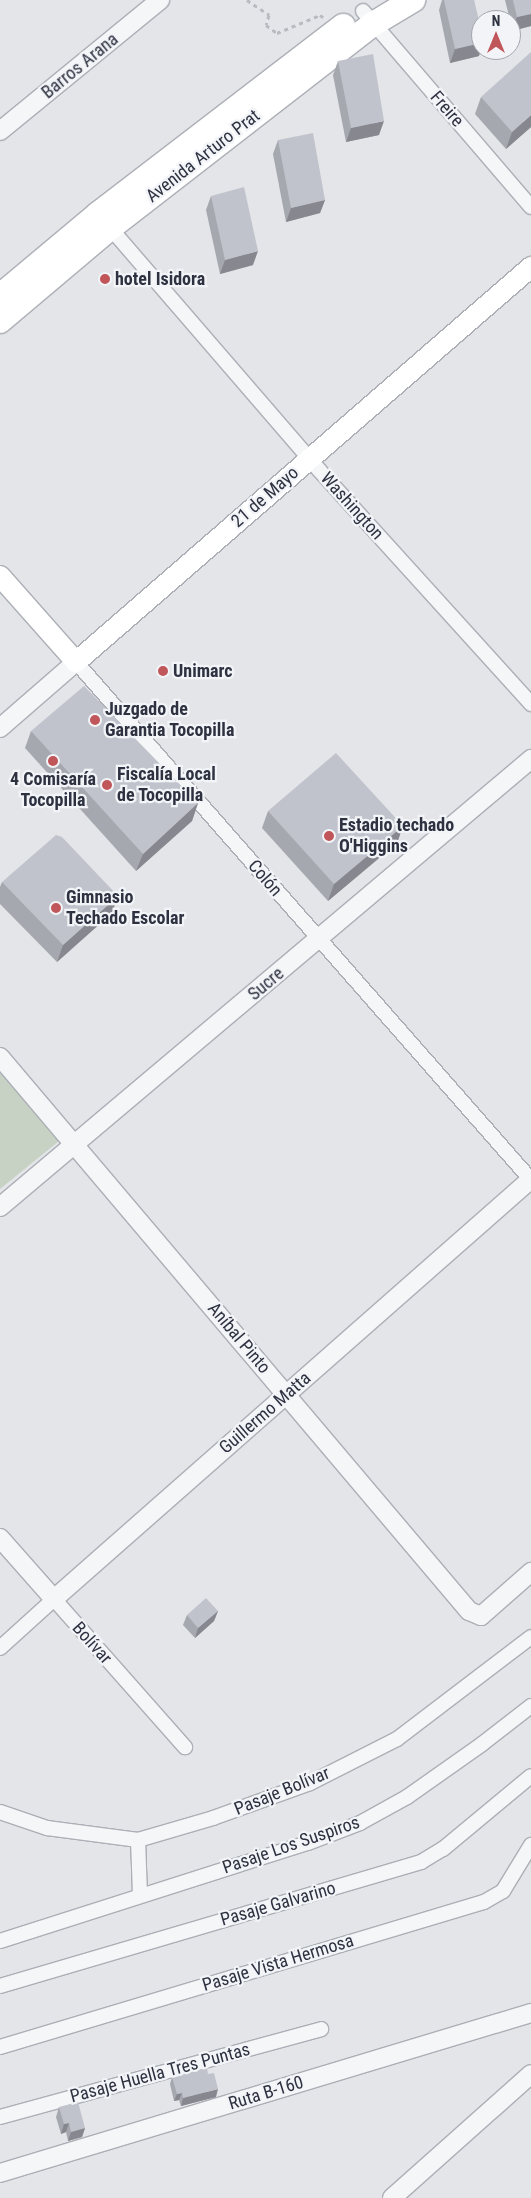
<!DOCTYPE html>
<meta charset="utf-8">
<style>
body{margin:0}
#map{position:relative;width:531px;height:2198px;overflow:hidden;background:#e3e5e9;font-family:"Roboto Condensed",sans-serif}
div>[style]{position:absolute}
.green>*{inset:0;background:#c7d2c5}
.path>*{height:3px;margin-top:-1.5px;transform-origin:0;background:repeating-linear-gradient(90deg,#b9bbc1 0 4px,transparent 0 8px)}
.roads{filter:drop-shadow(1px 0 #acafb6) drop-shadow(-1px 0 #acafb6) drop-shadow(0 1px #acafb6) drop-shadow(0 -1px #acafb6)}
.minor>*{height:14px;margin:-7px;padding:0 7px;transform-origin:7px;border-radius:7px;background:#f5f6f8}
.tertiary>*{height:18px;margin:-9px;padding:0 9px;transform-origin:9px;border-radius:9px;background:#f5f6f8}
.secondary>*{height:20px;margin:-10px;padding:0 10px;transform-origin:10px;border-radius:10px;background:#fff}
.trunk>*{height:24px;margin:-12px;padding:0 12px;transform-origin:12px;border-radius:12px;background:#fff}
.wall>*{inset:0;background:#a6a8af}
.shaded-wall>*{inset:0;background:#87888f}
.building>*{inset:0;background:#c1c3cc}
.dots>*{width:14px;height:14px;translate:-50% -50%;box-sizing:border-box;border:2px solid #f2f4f7;border-radius:50%}
span{translate:-50% -50%;white-space:nowrap;text-align:center;line-height:1.15;-webkit-text-stroke:4.5px #f2f4f7;paint-order:stroke}
.street-label{font-size:18px;color:#2d3140}
.poi-label{font-size:18px;color:#2d3140;font-weight:700}
.left{translate:0 -50%;text-align:left}
.north{position:absolute;left:471px;top:10px;width:50px;height:50px;box-sizing:border-box;background:#f2f4f7;border:1px solid #a3a6ae;border-radius:50%;rotate:0deg;font-size:14px;font-weight:700;line-height:20px;text-align:center;color:#2d3140}
.north::after{content:'';display:block;margin:auto;width:18px;height:22px;background:#c05659;clip-path:polygon(50% 0,100% 100%,50% 72%,0 100%)}
</style>
<div id="map">
<div class="green">
<div style="clip-path:polygon(0 1063px,64px 1137px,0 1189px)"></div>
</div>
<div class="path">
<div style="left:247px;top:0;width:27px;rotate:34deg"></div>
<div style="left:269px;top:15px;width:10px;rotate:107deg"></div>
<div style="left:266px;top:25px;width:14px;rotate:36deg"></div>
<div style="left:277px;top:33px;width:47px;rotate:-22.7deg"></div>
<div style="left:320px;top:15px;width:4px;rotate:34deg"></div>
</div>
<div class="roads">
<div class="minor">
<div style="left:363px;top:11px;width:258px;rotate:49.4deg"></div>
<div style="left:106px;top:223px;width:326px;rotate:49.2deg"></div>
<div style="left:319px;top:470px;width:316px;rotate:47.8deg"></div>
<div style="left:76px;top:662px;width:689px;rotate:48.7deg"></div>
<div style="left:0;top:1648px;width:73px;rotate:-42.2deg"></div>
<div style="left:54px;top:1599px;width:198px;rotate:48.5deg"></div>
<div style="left:0;top:1812px;width:50px;rotate:18.8deg"></div>
<div style="left:47px;top:1828px;width:92px;rotate:7.5deg"></div>
<div style="left:138px;top:1840px;width:78px;rotate:-16.3deg"></div>
<div style="left:213px;top:1818px;width:103px;rotate:-19.8deg"></div>
<div style="left:310px;top:1783px;width:97px;rotate:-26.8deg"></div>
<div style="left:397px;top:1739px;width:168px;rotate:-37.3deg"></div>
<div style="left:138px;top:1840px;width:55px;rotate:87.9deg"></div>
<div style="left:0;top:1941px;width:323px;rotate:-17.7deg"></div>
<div style="left:308px;top:1843px;width:56px;rotate:-21deg"></div>
<div style="left:360px;top:1823px;width:54px;rotate:-29deg"></div>
<div style="left:407px;top:1797px;width:92px;rotate:-35.2deg"></div>
<div style="left:482px;top:1744px;width:62px;rotate:-37.8deg"></div>
<div style="left:0;top:1986px;width:439px;rotate:-16.4deg"></div>
<div style="left:421px;top:1862px;width:26px;rotate:-31deg"></div>
<div style="left:443px;top:1849px;width:114px;rotate:-39.7deg"></div>
<div style="left:0;top:2047px;width:505px;rotate:-16.68deg"></div>
<div style="left:484px;top:1902px;width:22px;rotate:-30deg"></div>
<div style="left:503px;top:1891px;width:54px;rotate:-58.7deg"></div>
<div style="left:0;top:2117px;width:333px;rotate:-15.3deg"></div>
</div>
<div class="tertiary">
<div style="left:0;top:131px;width:207px;rotate:-39.3deg"></div>
<div style="left:0;top:728px;width:101px;rotate:-41deg"></div>
<div style="left:0;top:1057px;width:726px;rotate:49.75deg"></div>
<div style="left:469px;top:1611px;width:13px;rotate:23deg"></div>
<div style="left:481px;top:1616px;width:67px;rotate:-41.3deg"></div>
<div style="left:0;top:1207px;width:695px;rotate:-40.15deg"></div>
<div style="left:0;top:1538px;width:81px;rotate:48.5deg"></div>
<div style="left:54px;top:1599px;width:636px;rotate:-41.36deg"></div>
<div style="left:0;top:2173px;width:555px;rotate:-16.77deg"></div>
<div style="left:392px;top:2198px;width:186px;rotate:-41.7deg"></div>
</div>
<div class="secondary">
<div style="left:0;top:576px;width:115px;rotate:48.5deg"></div>
<div style="left:76px;top:662px;width:603px;rotate:-40.96deg"></div>
</div>
<div class="trunk">
<div style="left:0;top:296px;width:128px;rotate:-39.9deg"></div>
<div style="left:98px;top:214px;width:309px;rotate:-37.5deg"></div>
<div style="left:0;top:321px;width:144px;rotate:-40.2deg"></div>
<div style="left:110px;top:228px;width:333px;rotate:-37.8deg"></div>
<div style="left:373px;top:24px;width:47px;rotate:-31deg"></div>
</div>
</div>
<div class="wall">
<div style="clip-path:polygon(442px 0,474px 0,479px 56px,450px 63px,439px 10px)"></div>
<div style="clip-path:polygon(505px 0,531px 0,531px 26px,512px 31px,511px 20px,510px 20px)"></div>
<div style="clip-path:polygon(338px 61px,379px 135px,346px 142px,333px 75px)"></div>
<div style="clip-path:polygon(481px 97px,531px 127px,506px 149px,475px 114px)"></div>
<div style="clip-path:polygon(278px 140px,325px 200px,320px 213px,286px 222px,273px 154px)"></div>
<div style="clip-path:polygon(211px 196px,253px 265px,220px 274px,206px 210px)"></div>
<div style="clip-path:polygon(31px 731px,198px 803px,192px 821px,136px 871px,25px 748px)"></div>
<div style="clip-path:polygon(268px 811px,403px 826px,397px 843px,328px 901px,262px 828px)"></div>
<div style="clip-path:polygon(2px 882px,112px 913px,57px 962px,0 904px,0 887px)"></div>
<div style="clip-path:polygon(218px 1611px,214px 1621px,195px 1638px,183px 1625px,187px 1615px)"></div>
<div style="clip-path:polygon(172px 2077px,216px 2097px,181px 2106px,179px 2100px,174px 2101px,170px 2084px)"></div>
<div style="clip-path:polygon(59px 2107px,85px 2128px,82px 2137px,68px 2141px,66px 2132px,61px 2134px,56px 2117px)"></div>
</div>
<div class="shaded-wall">
<div style="clip-path:polygon(531px 14px,531px 26px,512px 31px,517px 17px)"></div>
<div style="clip-path:polygon(481px 43px,481px 50px,479px 56px,450px 63px,455px 49px)"></div>
<div style="clip-path:polygon(531px 115px,531px 127px,506px 149px,512px 132px)"></div>
<div style="clip-path:polygon(384px 121px,379px 135px,346px 142px,351px 128px)"></div>
<div style="clip-path:polygon(325px 200px,320px 213px,286px 222px,291px 208px)"></div>
<div style="clip-path:polygon(258px 251px,253px 265px,220px 274px,225px 260px)"></div>
<div style="clip-path:polygon(198px 803px,192px 821px,136px 871px,143px 854px)"></div>
<div style="clip-path:polygon(403px 826px,397px 843px,328px 901px,334px 884px)"></div>
<div style="clip-path:polygon(118px 896px,112px 913px,57px 962px,63px 945px)"></div>
<div style="clip-path:polygon(218px 1611px,214px 1621px,195px 1638px,198px 1628px)"></div>
<div style="clip-path:polygon(218px 2089px,216px 2097px,181px 2106px,183px 2098px)"></div>
<div style="clip-path:polygon(182px 2093px,179px 2100px,174px 2101px,177px 2094px)"></div>
<div style="clip-path:polygon(69px 2123px,66px 2132px,61px 2134px,64px 2124px)"></div>
<div style="clip-path:polygon(85px 2128px,82px 2137px,68px 2141px,71px 2132px)"></div>
</div>
<div class="building">
<div style="clip-path:polygon(444px 0,474px 0,481px 29px,481px 43px,455px 49px)"></div>
<div style="clip-path:polygon(513px 0,531px 0,531px 14px,517px 17px)"></div>
<div style="clip-path:polygon(531px 52px,531px 115px,512px 132px,481px 97px)"></div>
<div style="clip-path:polygon(373px 54px,384px 121px,351px 128px,338px 61px)"></div>
<div style="clip-path:polygon(313px 133px,325px 200px,291px 208px,278px 140px)"></div>
<div style="clip-path:polygon(244px 187px,258px 251px,225px 260px,211px 196px)"></div>
<div style="clip-path:polygon(84px 686px,198px 803px,143px 854px,31px 731px)"></div>
<div style="clip-path:polygon(336px 753px,403px 826px,334px 884px,268px 811px)"></div>
<div style="clip-path:polygon(56px 835px,62px 837px,118px 896px,63px 945px,2px 882px)"></div>
<div style="clip-path:polygon(206px 1598px,218px 1611px,198px 1628px,187px 1615px)"></div>
<div style="clip-path:polygon(207px 2068px,208px 2074px,214px 2073px,218px 2089px,183px 2098px,182px 2093px,177px 2094px,172px 2077px)"></div>
<div style="clip-path:polygon(78px 2102px,85px 2128px,71px 2132px,69px 2123px,64px 2124px,59px 2107px)"></div>
</div>
<div class="dots">
<div style="left:105px;top:279px;background:#c05659"></div>
<div style="left:163px;top:671px;background:#c05659"></div>
<div style="left:95px;top:720px;background:#c05659"></div>
<div style="left:53px;top:761px;background:#c05659"></div>
<div style="left:107px;top:785px;background:#c05659"></div>
<div style="left:329px;top:836px;background:#c05659"></div>
<div style="left:56px;top:908px;background:#c05659"></div>
</div>
<div class="street-label">
<span style="left:80px;top:66px;rotate:-39deg">Barros Arana</span>
<span style="left:447px;top:109px;rotate:49deg">Freire</span>
<span style="left:203px;top:156px;rotate:-38deg">Avenida Arturo Prat</span>
<span style="left:265px;top:497px;rotate:-41deg">21 de Mayo</span>
<span style="left:352px;top:506px;rotate:48deg">Washington</span>
<span style="left:265px;top:878px;rotate:49deg">Colón</span>
<span style="left:266px;top:984px;rotate:-40deg">Sucre</span>
<span style="left:239px;top:1338px;rotate:50deg">Aníbal Pinto</span>
<span style="left:265px;top:1413px;rotate:-41deg">Guillermo Matta</span>
<span style="left:92px;top:1643px;rotate:48deg">Bolívar</span>
<span style="left:282px;top:1791px;rotate:-22deg">Pasaje Bolívar</span>
<span style="left:291px;top:1845px;rotate:-19deg">Pasaje Los Suspiros</span>
<span style="left:278px;top:1904px;rotate:-16deg">Pasaje Galvarino</span>
<span style="left:278px;top:1963px;rotate:-17deg">Pasaje Vista Hermosa</span>
<span style="left:160px;top:2073px;rotate:-15deg">Pasaje Huella Tres Puntas</span>
<span style="left:266px;top:2093px;rotate:-17deg">Ruta B-160</span>
</div>
<div class="poi-label">
<span class="left" style="left:115px;top:279px">hotel Isidora</span>
<span class="left" style="left:173px;top:671px">Unimarc</span>
<span class="left" style="left:105px;top:720px">Juzgado de<br>Garantia Tocopilla</span>
<span class="left" style="left:117px;top:785px">Fiscalía Local<br>de Tocopilla</span>
<span style="left:53px;top:790px">4 Comisaría<br>Tocopilla</span>
<span class="left" style="left:339px;top:836px">Estadio techado<br>O'Higgins</span>
<span class="left" style="left:66px;top:908px">Gimnasio<br>Techado Escolar</span>
</div>
<div class="north">N</div>
</div>
